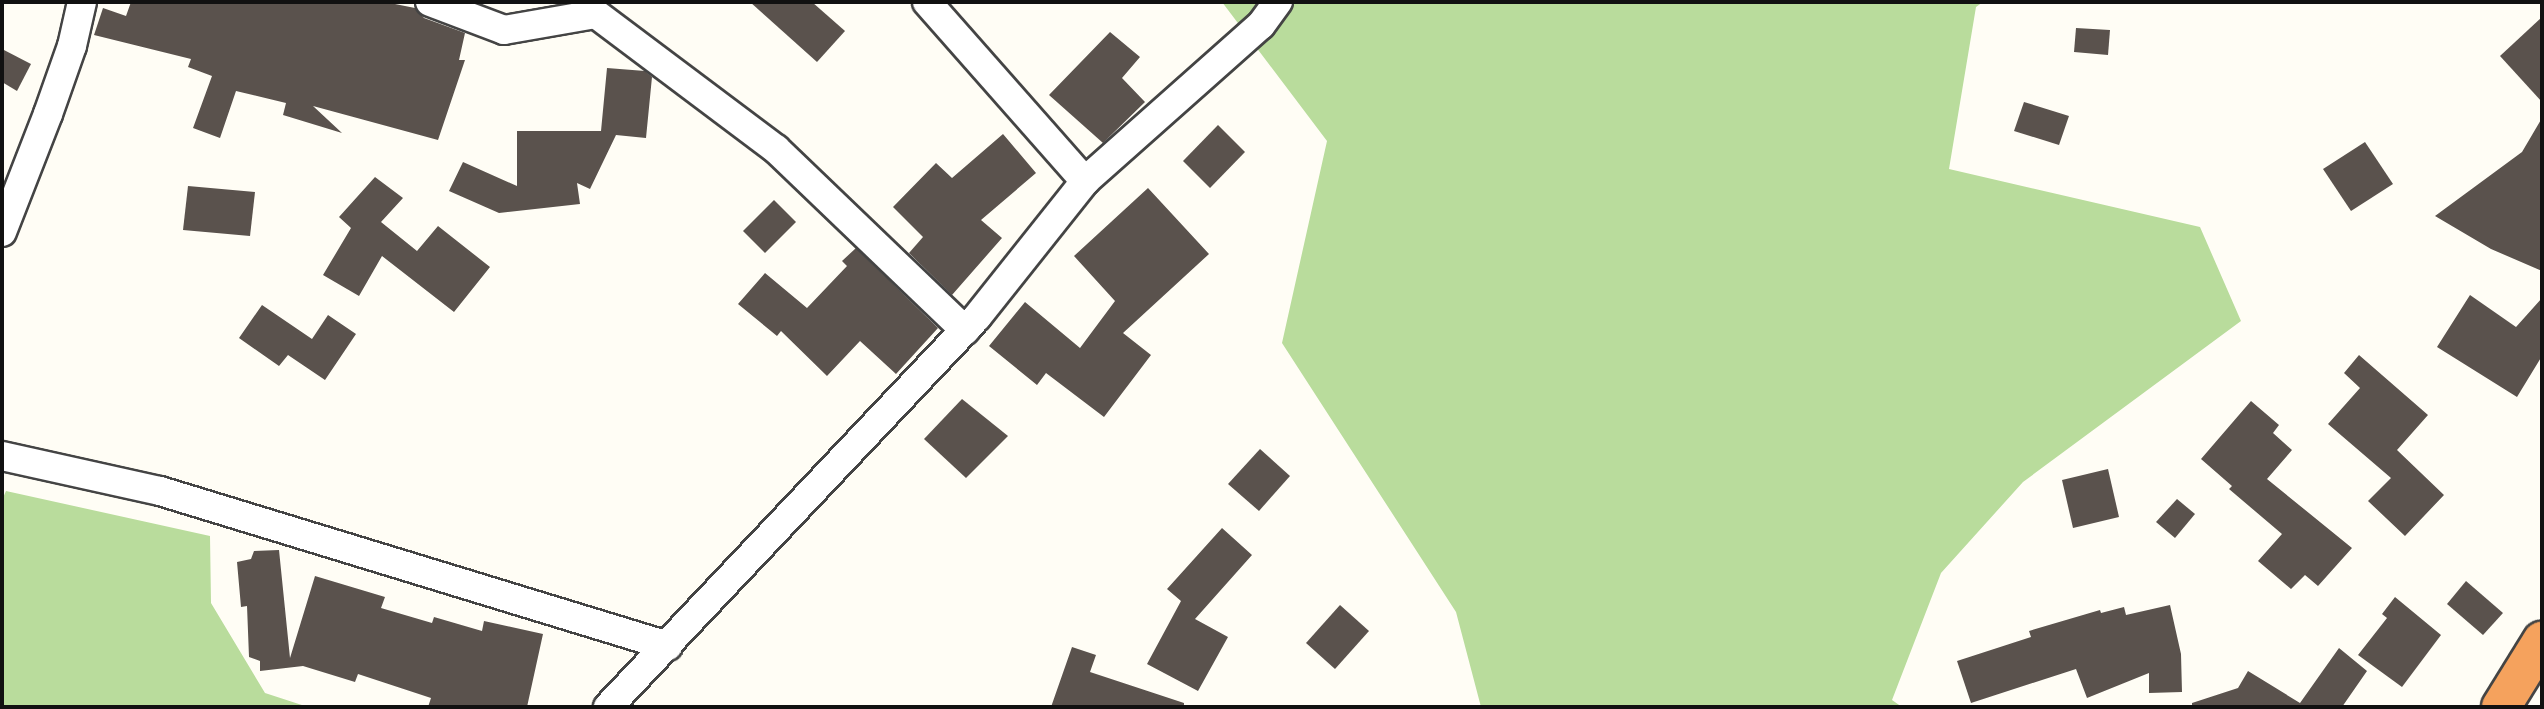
<!DOCTYPE html>
<style>
body{margin:0}
#map{position:relative;width:2544px;height:709px;overflow:hidden;background:#fffdf5;font-family:"PT Serif",serif}
div>[style]{position:absolute}
.forest>*{inset:0;background:#b9dc9c}
.building>*{inset:0;background:#5a524d}
.roads{filter:drop-shadow(2px 0 #444) drop-shadow(-2px 0 #444) drop-shadow(0 2px #444) drop-shadow(0 -2px #444)}
.street>*{height:28px;margin:-14px;padding:0 14px;transform-origin:14px;border-radius:14px;background:#fff}
.highway>*{height:38px;margin:-19px;padding:0 19px;transform-origin:19px;border-radius:19px;background:#f5a25d}
span{translate:-50% -50%;white-space:nowrap;text-align:center;line-height:1.15;-webkit-text-stroke:7px #fff;paint-order:stroke}
.frame{position:absolute;inset:0;border:4px solid #111;pointer-events:none}
</style>
<div id="map">
<div class="forest">
<div style="clip-path:polygon(1222px 2px,1983px 2px,1976px 7px,1949px 169px,2200px 227px,2241px 321px,2023px 482px,1941px 573px,1892px 700px,1902px 707px,1481px 707px,1456px 612px,1282px 343px,1327px 141px)"></div>
<div style="clip-path:polygon(6px 491px,210px 536px,211px 603px,265px 693px,308px 707px,2px 707px,2px 500px)"></div>
</div>
<div class="building">
<div style="clip-path:polygon(131px 2px,385px 2px,415px 8px,424px 18px,465px 33px,459px 60px,465px 60px,438px 140px,313px 106px,342px 133px,283px 115px,286px 103px,236px 91px,220px 138px,193px 128px,212px 76px,188px 67px,191px 59px,94px 35px,103px 8px,126px 16px)"></div>
<div style="clip-path:polygon(750px 2px,812px 2px,845px 31px,817px 62px)"></div>
<div style="clip-path:polygon(2542px 17px,2542px 102px,2500px 56px)"></div>
<div style="clip-path:polygon(2076px 28px,2110px 30px,2108px 55px,2074px 52px)"></div>
<div style="clip-path:polygon(1110px 32px,1140px 57px,1122px 78px,1145px 102px,1103px 143px,1049px 95px)"></div>
<div style="clip-path:polygon(2px 49px,31px 64px,17px 91px,2px 82px)"></div>
<div style="clip-path:polygon(607px 68px,645px 71px,652px 77px,646px 138px,616px 135px,590px 189px,577px 183px,580px 204px,499px 213px,449px 191px,463px 162px,517px 186px,517px 131px,601px 131px)"></div>
<div style="clip-path:polygon(2024px 102px,2069px 116px,2059px 145px,2014px 131px)"></div>
<div style="clip-path:polygon(2542px 118px,2542px 271px,2491px 249px,2435px 216px,2522px 152px)"></div>
<div style="clip-path:polygon(1218px 125px,1245px 152px,1210px 188px,1183px 161px)"></div>
<div style="clip-path:polygon(1003px 134px,1036px 173px,981px 220px,1002px 238px,952px 295px,909px 253px,923px 237px,893px 207px,936px 163px,952px 178px)"></div>
<div style="clip-path:polygon(2365px 142px,2393px 184px,2351px 211px,2323px 169px)"></div>
<div style="clip-path:polygon(375px 177px,403px 198px,381px 222px,417px 251px,438px 226px,490px 267px,454px 312px,382px 256px,359px 296px,323px 275px,351px 228px,339px 217px)"></div>
<div style="clip-path:polygon(188px 186px,255px 192px,250px 236px,183px 230px)"></div>
<div style="clip-path:polygon(1148px 188px,1209px 254px,1123px 333px,1151px 355px,1104px 417px,1046px 373px,1037px 385px,989px 346px,1025px 302px,1080px 348px,1115px 301px,1074px 256px)"></div>
<div style="clip-path:polygon(774px 200px,796px 222px,765px 253px,743px 231px)"></div>
<div style="clip-path:polygon(856px 248px,938px 328px,896px 374px,860px 341px,827px 376px,781px 331px,777px 336px,738px 304px,765px 273px,807px 308px,847px 266px,842px 261px)"></div>
<div style="clip-path:polygon(2470px 295px,2516px 327px,2542px 298px,2542px 356px,2517px 397px,2437px 347px)"></div>
<div style="clip-path:polygon(262px 305px,312px 339px,328px 315px,356px 334px,325px 380px,288px 355px,279px 366px,239px 338px)"></div>
<div style="clip-path:polygon(2359px 355px,2428px 415px,2397px 450px,2444px 495px,2405px 536px,2368px 501px,2391px 478px,2328px 424px,2360px 388px,2344px 373px)"></div>
<div style="clip-path:polygon(962px 399px,1008px 436px,966px 478px,924px 439px)"></div>
<div style="clip-path:polygon(2251px 401px,2279px 425px,2273px 433px,2292px 450px,2267px 479px,2352px 548px,2318px 586px,2305px 575px,2291px 589px,2258px 561px,2282px 534px,2229px 489px,2232px 486px,2201px 459px)"></div>
<div style="clip-path:polygon(1260px 449px,1290px 476px,1259px 511px,1228px 484px)"></div>
<div style="clip-path:polygon(2108px 469px,2119px 517px,2073px 528px,2062px 480px)"></div>
<div style="clip-path:polygon(2177px 499px,2195px 514px,2175px 538px,2156px 522px)"></div>
<div style="clip-path:polygon(1222px 528px,1252px 555px,1195px 619px,1228px 637px,1198px 691px,1147px 664px,1181px 601px,1167px 589px)"></div>
<div style="clip-path:polygon(279px 550px,290px 658px,315px 576px,385px 597px,381px 608px,432px 623px,434px 617px,482px 631px,484px 621px,543px 634px,527px 707px,428px 707px,431px 698px,358px 674px,355px 682px,303px 666px,260px 671px,260px 661px,249px 657px,247px 606px,241px 607px,237px 562px,251px 559px,254px 551px)"></div>
<div style="clip-path:polygon(2466px 581px,2503px 613px,2483px 635px,2447px 604px)"></div>
<div style="clip-path:polygon(2395px 597px,2441px 635px,2402px 687px,2358px 655px,2387px 618px,2382px 614px)"></div>
<div style="clip-path:polygon(1340px 605px,1369px 631px,1335px 669px,1306px 643px)"></div>
<div style="clip-path:polygon(2170px 605px,2181px 654px,2182px 692px,2149px 693px,2149px 673px,2087px 698px,2076px 669px,1971px 703px,1957px 661px,2031px 637px,2029px 631px,2100px 610px,2101px 613px,2124px 607px,2126px 615px)"></div>
<div style="clip-path:polygon(1072px 647px,1096px 655px,1090px 672px,1184px 703px,1184px 707px,1051px 707px)"></div>
<div style="clip-path:polygon(2339px 648px,2367px 671px,2342px 707px,2192px 707px,2192px 703px,2238px 688px,2248px 671px,2300px 703px)"></div>
</div>
<div class="roads">
<div class="street">
<div style="left:430px;top:2px;width:79px;rotate:20.7deg"></div>
<div style="left:504px;top:30px;width:93px;rotate:-9.9deg"></div>
<div style="left:596px;top:14px;width:225px;rotate:36.9deg"></div>
<div style="left:776px;top:149px;width:262px;rotate:43.8deg"></div>
<div style="left:927px;top:2px;width:239px;rotate:48.6deg"></div>
<div style="left:2px;top:232px;width:127px;rotate:-68.7deg"></div>
<div style="left:48px;top:114px;width:72px;rotate:-70.6deg"></div>
<div style="left:72px;top:46px;width:45px;rotate:-77.2deg"></div>
<div style="left:2px;top:456px;width:162px;rotate:12.5deg"></div>
<div style="left:160px;top:491px;width:531px;rotate:16.97deg"></div>
<div style="left:608px;top:707px;width:537px;rotate:-46.58deg"></div>
<div style="left:977px;top:317px;width:174px;rotate:-51.5deg"></div>
<div style="left:1085px;top:181px;width:235px;rotate:-41.6deg"></div>
<div style="left:1261px;top:25px;width:29px;rotate:-54deg"></div>
</div>
<div class="highway">
<div style="left:2501px;top:707px;width:78px;rotate:-58.2deg"></div>
</div>
</div>
<div class="frame"></div>
</div>
